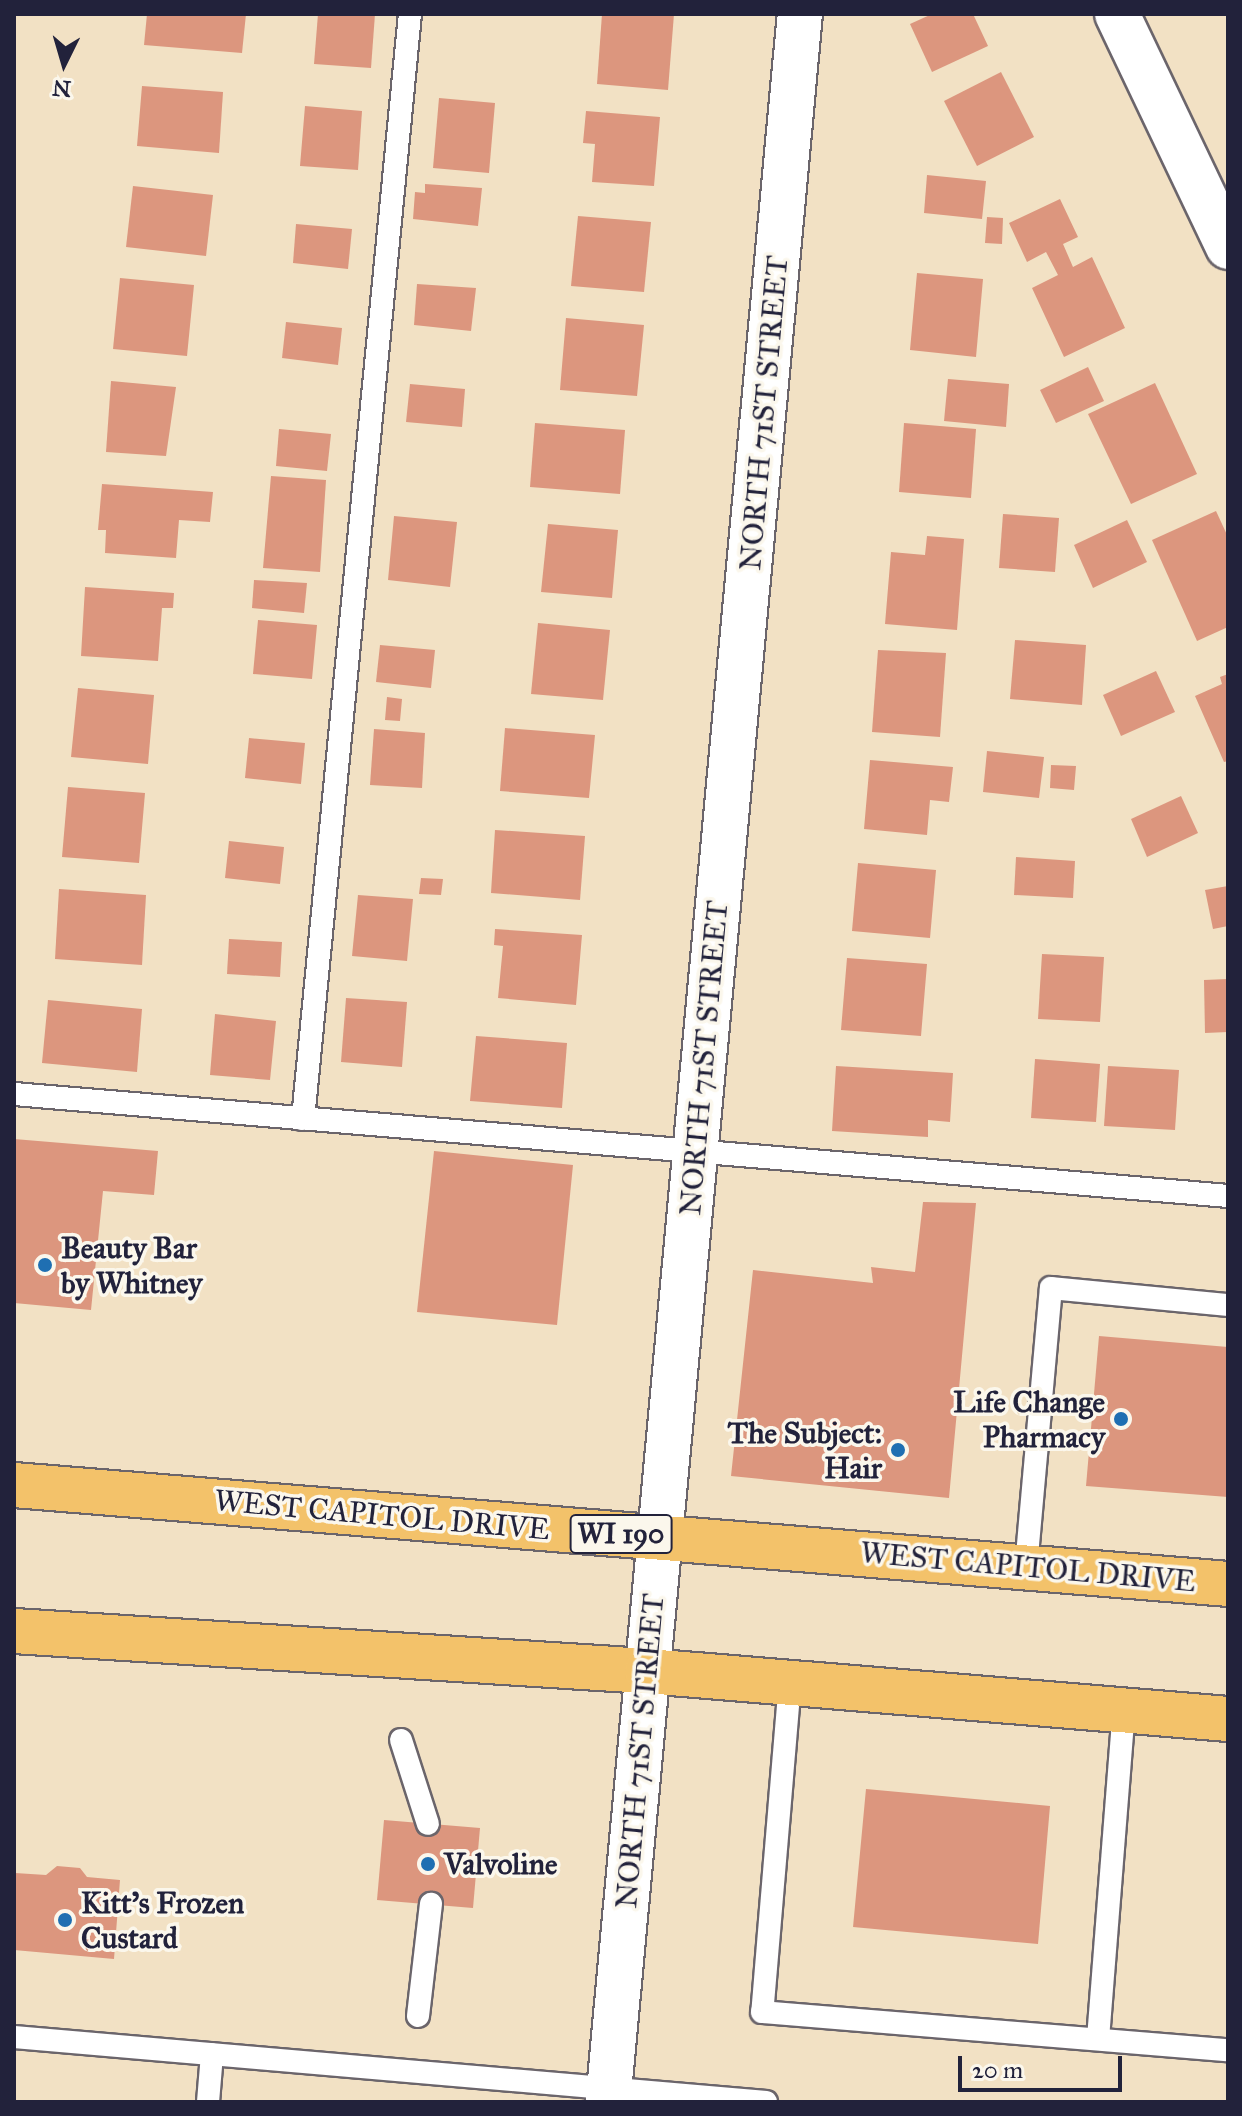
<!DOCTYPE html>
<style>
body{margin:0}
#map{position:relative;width:1242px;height:2116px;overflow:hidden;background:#f2e1c4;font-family:"IM FELL Great Primer",serif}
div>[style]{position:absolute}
.building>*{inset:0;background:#dc967e}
.roads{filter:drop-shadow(2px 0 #6b656b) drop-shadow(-2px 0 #6b656b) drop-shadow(0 2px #6b656b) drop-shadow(0 -2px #6b656b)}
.service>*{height:22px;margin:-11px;padding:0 11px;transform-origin:11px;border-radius:11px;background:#fff}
.minor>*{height:44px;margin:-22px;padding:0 22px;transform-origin:22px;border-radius:22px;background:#fff}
.primary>*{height:44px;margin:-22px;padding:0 22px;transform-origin:22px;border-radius:22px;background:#f3c26a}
.dots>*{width:22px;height:22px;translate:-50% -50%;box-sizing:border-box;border:4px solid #fbf7ec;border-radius:50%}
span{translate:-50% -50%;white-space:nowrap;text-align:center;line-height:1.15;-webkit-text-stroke:7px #fbf7ec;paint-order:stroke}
.shield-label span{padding:2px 6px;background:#fbf7ec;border:2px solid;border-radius:6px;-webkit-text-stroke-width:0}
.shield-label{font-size:28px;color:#22223b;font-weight:700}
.street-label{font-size:30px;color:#22223b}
.poi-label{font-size:30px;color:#22223b;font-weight:700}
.left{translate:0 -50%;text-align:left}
.right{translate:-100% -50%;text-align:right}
.frame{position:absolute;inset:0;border:16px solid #22223b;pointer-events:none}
.north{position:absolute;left:24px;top:24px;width:80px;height:80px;-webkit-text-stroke:6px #fbf7ec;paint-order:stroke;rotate:185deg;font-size:22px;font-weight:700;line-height:32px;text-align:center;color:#22223b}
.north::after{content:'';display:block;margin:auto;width:28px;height:36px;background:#22223b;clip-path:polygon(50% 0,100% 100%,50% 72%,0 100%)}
.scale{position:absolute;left:958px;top:2056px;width:164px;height:36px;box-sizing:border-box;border:4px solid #22223b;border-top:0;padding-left:10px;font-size:24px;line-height:28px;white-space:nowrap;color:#22223b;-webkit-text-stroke:6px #fbf7ec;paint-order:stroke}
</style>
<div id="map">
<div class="building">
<div style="clip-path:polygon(147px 14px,246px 14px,242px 53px,144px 45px)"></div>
<div style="clip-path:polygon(318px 14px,375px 14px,371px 68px,314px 64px)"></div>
<div style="clip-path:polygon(602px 14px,674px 14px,668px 90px,597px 84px)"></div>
<div style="clip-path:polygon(932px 14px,973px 14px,988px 46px,932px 72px,910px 24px)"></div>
<div style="clip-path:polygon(1001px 72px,1034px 137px,977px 166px,944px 101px)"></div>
<div style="clip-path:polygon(142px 86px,223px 92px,219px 153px,137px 146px)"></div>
<div style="clip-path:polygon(439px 98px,495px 103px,489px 173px,433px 168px)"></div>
<div style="clip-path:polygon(305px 106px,362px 111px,358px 170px,300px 166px)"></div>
<div style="clip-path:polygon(586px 111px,660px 117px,654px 186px,592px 182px,595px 144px,583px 143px)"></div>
<div style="clip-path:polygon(927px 175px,986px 181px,982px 219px,924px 213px)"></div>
<div style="clip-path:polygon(425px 184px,482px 188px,478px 226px,413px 219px,415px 192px,425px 193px)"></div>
<div style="clip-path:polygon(133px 186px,213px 195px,206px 256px,126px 247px)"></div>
<div style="clip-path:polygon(1060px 199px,1078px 237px,1063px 244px,1073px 267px,1092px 257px,1125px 328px,1064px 357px,1032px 288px,1058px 275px,1046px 252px,1027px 262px,1009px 223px)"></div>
<div style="clip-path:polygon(578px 216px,651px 222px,644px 292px,571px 286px)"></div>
<div style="clip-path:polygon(987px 217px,1003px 218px,1002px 244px,985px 243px)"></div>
<div style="clip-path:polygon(296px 224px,352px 229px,348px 269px,293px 263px)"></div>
<div style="clip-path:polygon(917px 273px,983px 279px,976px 357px,910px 350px)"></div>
<div style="clip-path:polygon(120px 278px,194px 285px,187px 356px,113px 349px)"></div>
<div style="clip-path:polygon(417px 284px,476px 288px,471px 331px,414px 325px)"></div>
<div style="clip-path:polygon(566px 318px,644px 325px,637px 396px,560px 390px)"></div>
<div style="clip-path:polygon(286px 322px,342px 328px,338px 365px,282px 358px)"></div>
<div style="clip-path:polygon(1088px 367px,1104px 401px,1056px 423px,1040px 390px)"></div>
<div style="clip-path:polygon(948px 379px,1009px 384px,1006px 427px,944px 421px)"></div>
<div style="clip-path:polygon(111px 381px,176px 387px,166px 456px,106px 452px)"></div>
<div style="clip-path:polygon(1155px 383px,1197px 474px,1131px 504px,1088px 414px)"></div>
<div style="clip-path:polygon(410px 384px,465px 389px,462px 427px,406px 422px)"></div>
<div style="clip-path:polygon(535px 423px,625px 430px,620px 494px,530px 487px)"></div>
<div style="clip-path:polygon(904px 423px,976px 429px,971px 498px,899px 492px)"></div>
<div style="clip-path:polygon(279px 429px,331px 434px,327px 471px,276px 466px)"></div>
<div style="clip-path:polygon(271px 476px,326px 480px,320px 572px,263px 568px)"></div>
<div style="clip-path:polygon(102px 484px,213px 492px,210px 522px,179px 520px,176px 558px,105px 553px,106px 530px,98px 530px)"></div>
<div style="clip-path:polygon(1216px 511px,1228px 537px,1228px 627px,1197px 641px,1152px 540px)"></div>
<div style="clip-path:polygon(1003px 514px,1059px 518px,1055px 572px,999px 568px)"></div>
<div style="clip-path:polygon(394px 516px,457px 522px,450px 587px,388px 580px)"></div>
<div style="clip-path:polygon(1127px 520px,1147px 562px,1093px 588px,1074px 545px)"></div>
<div style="clip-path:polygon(548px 524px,618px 530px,612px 598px,541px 592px)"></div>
<div style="clip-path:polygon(927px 536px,964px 539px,957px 630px,885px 624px,891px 552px,925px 555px)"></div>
<div style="clip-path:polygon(254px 580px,307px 583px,304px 613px,252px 608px)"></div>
<div style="clip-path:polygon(85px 587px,174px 593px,173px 608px,162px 608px,158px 661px,81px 656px)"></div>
<div style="clip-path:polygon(258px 620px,317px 625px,312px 679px,253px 674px)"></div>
<div style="clip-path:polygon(538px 623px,610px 630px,603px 700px,531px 694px)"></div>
<div style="clip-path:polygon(1015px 640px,1086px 645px,1082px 705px,1010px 699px)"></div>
<div style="clip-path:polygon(380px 645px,435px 650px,431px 688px,376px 682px)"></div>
<div style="clip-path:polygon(878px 650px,946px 653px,940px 737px,872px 732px)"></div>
<div style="clip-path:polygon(1156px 671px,1175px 712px,1121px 736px,1103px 695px)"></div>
<div style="clip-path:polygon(1228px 674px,1228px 761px,1224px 762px,1195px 696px,1222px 684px,1220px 677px)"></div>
<div style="clip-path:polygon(78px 688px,154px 695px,148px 764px,71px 757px)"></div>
<div style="clip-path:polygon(387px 697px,402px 699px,400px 721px,385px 720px)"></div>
<div style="clip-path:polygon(505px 728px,595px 735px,589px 798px,500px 791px)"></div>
<div style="clip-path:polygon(374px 729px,425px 733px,422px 788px,370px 785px)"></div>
<div style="clip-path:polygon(249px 738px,305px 743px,301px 784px,245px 778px)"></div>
<div style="clip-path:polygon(987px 751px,1044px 757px,1039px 798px,983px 792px)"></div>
<div style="clip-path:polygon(870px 760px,953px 767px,949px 802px,930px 800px,927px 835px,864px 829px)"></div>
<div style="clip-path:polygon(1051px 765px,1076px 766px,1074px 790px,1050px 788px)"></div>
<div style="clip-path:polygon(68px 787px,145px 793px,139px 863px,62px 857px)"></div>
<div style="clip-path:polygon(1181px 796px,1198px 833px,1147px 857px,1131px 819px)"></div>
<div style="clip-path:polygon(495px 830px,585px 836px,580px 900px,491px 893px)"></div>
<div style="clip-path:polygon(229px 841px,284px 847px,280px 884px,225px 878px)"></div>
<div style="clip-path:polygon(1016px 857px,1075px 861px,1073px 898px,1014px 895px)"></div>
<div style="clip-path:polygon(858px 863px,936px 870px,930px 938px,852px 931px)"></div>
<div style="clip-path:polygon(421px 878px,443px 879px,441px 895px,419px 894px)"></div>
<div style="clip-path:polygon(1228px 886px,1228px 926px,1213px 929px,1205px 890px)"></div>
<div style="clip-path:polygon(59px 889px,146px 895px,142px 965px,55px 959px)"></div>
<div style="clip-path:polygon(358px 895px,413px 899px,407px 961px,352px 956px)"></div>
<div style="clip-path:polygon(495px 929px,582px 935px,576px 1005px,498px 998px,503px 946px,494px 945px)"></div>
<div style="clip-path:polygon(229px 939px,282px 942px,280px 977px,227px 974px)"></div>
<div style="clip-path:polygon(1042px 954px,1104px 957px,1100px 1022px,1038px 1019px)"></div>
<div style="clip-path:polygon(847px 958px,927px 964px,921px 1036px,841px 1030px)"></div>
<div style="clip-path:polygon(1228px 979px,1228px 1032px,1205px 1033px,1204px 980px)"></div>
<div style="clip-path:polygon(346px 998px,407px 1002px,402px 1067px,341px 1062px)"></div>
<div style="clip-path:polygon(48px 1000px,142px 1009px,137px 1072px,42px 1063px)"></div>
<div style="clip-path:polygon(215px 1014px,276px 1021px,270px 1080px,210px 1075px)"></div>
<div style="clip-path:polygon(476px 1036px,567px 1043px,562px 1108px,470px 1101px)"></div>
<div style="clip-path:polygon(1035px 1059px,1100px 1064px,1096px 1122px,1031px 1118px)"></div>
<div style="clip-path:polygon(836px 1066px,953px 1073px,950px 1122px,928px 1120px,928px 1137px,832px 1131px)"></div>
<div style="clip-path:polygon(1108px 1066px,1179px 1070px,1175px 1130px,1104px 1126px)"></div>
<div style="clip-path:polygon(14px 1139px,158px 1151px,154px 1195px,103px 1191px,91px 1310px,14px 1303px)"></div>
<div style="clip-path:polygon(434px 1151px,573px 1165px,557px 1325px,417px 1312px)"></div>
<div style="clip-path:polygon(923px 1202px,976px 1203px,949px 1498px,731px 1476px,753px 1270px,873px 1283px,871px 1267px,915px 1272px)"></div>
<div style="clip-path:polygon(1099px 1336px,1228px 1347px,1228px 1497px,1086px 1486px)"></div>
<div style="clip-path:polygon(866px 1789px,1050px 1806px,1038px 1944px,853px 1927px)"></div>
<div style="clip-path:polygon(384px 1820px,480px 1828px,473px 1908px,377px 1900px)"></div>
<div style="clip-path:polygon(57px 1866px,80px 1868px,87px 1877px,120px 1880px,114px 1959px,14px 1950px,15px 1873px,46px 1875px)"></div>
</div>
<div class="roads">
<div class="service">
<div style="left:14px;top:1094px;width:1218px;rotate:4.8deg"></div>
<div style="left:303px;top:1119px;width:1110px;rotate:-84.47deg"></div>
<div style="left:1026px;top:1567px;width:280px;rotate:-84.9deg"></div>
<div style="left:1051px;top:1288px;width:178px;rotate:5.5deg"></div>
<div style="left:790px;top:1682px;width:331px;rotate:94.8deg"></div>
<div style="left:762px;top:2012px;width:468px;rotate:4.7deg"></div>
<div style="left:401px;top:1740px;width:88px;rotate:72.2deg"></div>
<div style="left:418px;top:2016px;width:113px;rotate:-83.4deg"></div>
<div style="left:14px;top:2037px;width:755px;rotate:4.94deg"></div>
<div style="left:1098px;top:2039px;width:329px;rotate:-85.5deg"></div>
<div style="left:208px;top:2102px;width:48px;rotate:-85.2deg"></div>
</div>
<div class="minor">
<div style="left:1117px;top:14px;width:258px;rotate:64.5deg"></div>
<div style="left:608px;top:2102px;width:2097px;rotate:-84.75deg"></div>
</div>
<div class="primary">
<div style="left:14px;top:1485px;width:1218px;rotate:4.66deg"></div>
<div style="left:14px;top:1631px;width:634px;rotate:3.62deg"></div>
<div style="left:647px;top:1671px;width:583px;rotate:4.72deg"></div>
</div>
</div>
<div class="dots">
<div style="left:45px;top:1265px;background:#1f6fb2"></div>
<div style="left:1121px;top:1419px;background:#1f6fb2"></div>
<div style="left:898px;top:1450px;background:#1f6fb2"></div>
<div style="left:428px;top:1864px;background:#1f6fb2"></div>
<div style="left:65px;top:1920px;background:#1f6fb2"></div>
</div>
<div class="shield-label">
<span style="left:621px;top:1534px">WI 190</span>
</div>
<div class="street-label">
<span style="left:764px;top:413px;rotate:-85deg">NORTH 71ST STREET</span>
<span style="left:704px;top:1058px;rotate:-85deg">NORTH 71ST STREET</span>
<span style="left:382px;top:1515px;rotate:5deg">WEST CAPITOL DRIVE</span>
<span style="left:1028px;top:1567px;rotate:5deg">WEST CAPITOL DRIVE</span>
<span style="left:640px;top:1751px;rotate:-85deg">NORTH 71ST STREET</span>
</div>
<div class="poi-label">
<span class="left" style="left:61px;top:1265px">Beauty Bar<br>by Whitney</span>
<span class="right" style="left:1105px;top:1419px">Life Change<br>Pharmacy</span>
<span class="right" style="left:882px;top:1450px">The Subject:<br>Hair</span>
<span class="left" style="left:444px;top:1864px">Valvoline</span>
<span class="left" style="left:81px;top:1920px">Kitt's Frozen<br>Custard</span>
</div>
<div class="frame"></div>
<div class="north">N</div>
<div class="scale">20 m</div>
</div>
